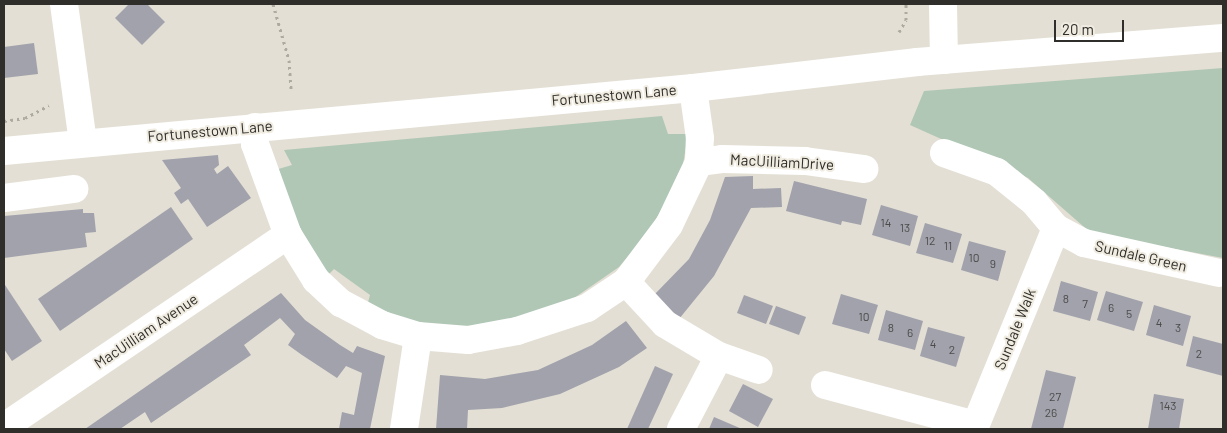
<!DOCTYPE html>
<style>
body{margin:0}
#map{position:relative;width:1227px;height:433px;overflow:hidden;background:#e3dfd4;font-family:Barlow,sans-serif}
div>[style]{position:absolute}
.green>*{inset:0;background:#b0c7b5}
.building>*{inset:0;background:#a1a2ac}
.path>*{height:3px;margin-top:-1.5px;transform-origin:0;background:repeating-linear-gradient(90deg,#adaaa1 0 2.5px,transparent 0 6.5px)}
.minor>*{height:28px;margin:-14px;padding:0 14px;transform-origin:14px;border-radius:14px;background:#fff}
span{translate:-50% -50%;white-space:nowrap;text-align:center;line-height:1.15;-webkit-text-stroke:4px #f0ece1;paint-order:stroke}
.number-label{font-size:12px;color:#4c4b4a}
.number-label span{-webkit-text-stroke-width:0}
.street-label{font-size:15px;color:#302e2a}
.frame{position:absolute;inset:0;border:5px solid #302e2a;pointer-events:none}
.scale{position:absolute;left:1054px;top:20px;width:70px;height:22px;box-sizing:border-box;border:2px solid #302e2a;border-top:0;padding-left:6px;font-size:15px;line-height:18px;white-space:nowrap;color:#302e2a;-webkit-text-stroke:4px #f0ece1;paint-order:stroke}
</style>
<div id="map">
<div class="green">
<div style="clip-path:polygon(1223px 68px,1223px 258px,1091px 233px,1028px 178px,910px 125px,924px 91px)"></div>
<div style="clip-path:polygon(662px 116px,668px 134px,688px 134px,681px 177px,647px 234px,619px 267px,564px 305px,522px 319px,468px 328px,416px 323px,367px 306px,370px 295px,334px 269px,329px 274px,310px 251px,275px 170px,292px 165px,284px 150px)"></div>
</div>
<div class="building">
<div style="clip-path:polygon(129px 4px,147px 4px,165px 22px,142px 45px,115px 18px)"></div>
<div style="clip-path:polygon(34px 43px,38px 74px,4px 78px,4px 47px)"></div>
<div style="clip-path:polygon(218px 155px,219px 165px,214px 169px,217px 174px,228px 166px,251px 198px,207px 227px,188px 199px,181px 204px,174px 193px,181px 188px,162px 160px)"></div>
<div style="clip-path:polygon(753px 176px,753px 189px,781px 188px,782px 207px,751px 208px,714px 276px,679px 319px,655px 294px,689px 259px,710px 220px,725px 177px)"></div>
<div style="clip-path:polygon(794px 181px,867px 199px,861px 225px,842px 221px,841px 225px,786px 211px)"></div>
<div style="clip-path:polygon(881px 205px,918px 216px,910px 246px,872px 235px)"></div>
<div style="clip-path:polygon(171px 207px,193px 239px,60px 331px,38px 299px)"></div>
<div style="clip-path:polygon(83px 209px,83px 213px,94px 213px,96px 232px,85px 233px,87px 247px,4px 258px,4px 216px)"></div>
<div style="clip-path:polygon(925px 223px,962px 234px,953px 263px,916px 253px)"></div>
<div style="clip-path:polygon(969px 241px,1006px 251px,998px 281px,961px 270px)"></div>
<div style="clip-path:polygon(1061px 281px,1098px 292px,1090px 321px,1053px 311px)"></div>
<div style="clip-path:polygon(5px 285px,42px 341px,12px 361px,4px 349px)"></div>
<div style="clip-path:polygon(1106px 291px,1143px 302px,1134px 331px,1097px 320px)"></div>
<div style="clip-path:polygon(281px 293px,305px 320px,340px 345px,353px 353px,357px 346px,385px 356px,370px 429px,339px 429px,342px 412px,354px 415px,362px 373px,346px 366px,337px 378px,302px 355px,288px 345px,295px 334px,280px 318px,244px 345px,251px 355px,151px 423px,145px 412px,120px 429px,85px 429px)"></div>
<div style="clip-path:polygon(841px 294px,878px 305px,869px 334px,832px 324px)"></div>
<div style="clip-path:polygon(744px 295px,773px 306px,766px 324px,737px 313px)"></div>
<div style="clip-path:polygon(1154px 305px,1191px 316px,1183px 346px,1146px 335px)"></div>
<div style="clip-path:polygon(776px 306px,806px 317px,799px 335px,769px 324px)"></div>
<div style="clip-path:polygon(886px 310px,923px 321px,915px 350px,878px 340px)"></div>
<div style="clip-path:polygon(626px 321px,647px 348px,619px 367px,560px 394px,502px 408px,468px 410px,467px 429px,436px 429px,440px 375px,485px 379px,538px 370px,592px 345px)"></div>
<div style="clip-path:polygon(928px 327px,965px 337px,956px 367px,920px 356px)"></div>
<div style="clip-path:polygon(1193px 336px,1223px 344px,1223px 376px,1186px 366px)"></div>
<div style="clip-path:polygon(655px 366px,673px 374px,660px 403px,648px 429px,627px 429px)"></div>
<div style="clip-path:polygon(1046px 370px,1076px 377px,1063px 429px,1031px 429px)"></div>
<div style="clip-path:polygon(743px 384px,773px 399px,758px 427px,729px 411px)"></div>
<div style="clip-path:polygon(1154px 394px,1184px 399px,1179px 429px,1148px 429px)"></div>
<div style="clip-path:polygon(714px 417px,742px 429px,709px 429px)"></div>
</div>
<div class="path">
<div style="left:273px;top:4px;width:58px;rotate:74.1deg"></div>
<div style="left:289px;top:60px;width:32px;rotate:86deg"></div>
<div style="left:899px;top:32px;width:14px;rotate:-60deg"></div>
<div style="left:906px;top:20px;width:16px;rotate:-90deg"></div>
<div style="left:4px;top:121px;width:21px;rotate:-8deg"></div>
<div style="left:25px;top:118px;width:27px;rotate:-28deg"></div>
</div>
<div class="minor">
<div style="left:64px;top:4px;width:139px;rotate:82.2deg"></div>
<div style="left:943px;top:4px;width:56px;rotate:89deg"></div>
<div style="left:255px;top:127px;width:17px;rotate:90deg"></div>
<div style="left:255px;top:144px;width:97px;rotate:70.1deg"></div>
<div style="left:288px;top:235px;width:53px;rotate:58.1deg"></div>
<div style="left:316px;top:280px;width:34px;rotate:43deg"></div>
<div style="left:341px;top:303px;width:47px;rotate:28.2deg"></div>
<div style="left:382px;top:325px;width:38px;rotate:17deg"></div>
<div style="left:418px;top:336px;width:50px;rotate:4.6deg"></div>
<div style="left:468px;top:340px;width:50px;rotate:-10.4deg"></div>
<div style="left:517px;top:331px;width:74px;rotate:-18.2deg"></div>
<div style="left:587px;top:308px;width:47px;rotate:-33.7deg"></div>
<div style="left:626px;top:282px;width:71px;rotate:-53deg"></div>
<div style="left:669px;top:225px;width:70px;rotate:-64.5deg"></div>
<div style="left:699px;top:162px;width:24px;rotate:-88deg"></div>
<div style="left:700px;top:138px;width:50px;rotate:-98deg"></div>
<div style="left:4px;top:151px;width:692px;rotate:-5.22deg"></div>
<div style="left:693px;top:88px;width:226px;rotate:-6.6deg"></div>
<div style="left:917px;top:62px;width:307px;rotate:-4.5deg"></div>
<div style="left:944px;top:153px;width:56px;rotate:19.7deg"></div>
<div style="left:997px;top:172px;width:48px;rotate:39deg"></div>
<div style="left:1034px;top:202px;width:34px;rotate:50deg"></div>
<div style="left:1056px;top:228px;width:32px;rotate:28deg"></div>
<div style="left:1084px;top:243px;width:138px;rotate:12.5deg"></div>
<div style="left:699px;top:162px;width:23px;rotate:-7deg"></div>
<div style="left:722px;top:159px;width:83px;rotate:1.4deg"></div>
<div style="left:805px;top:161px;width:60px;rotate:7.7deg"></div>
<div style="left:4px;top:198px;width:71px;rotate:-7.3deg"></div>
<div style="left:626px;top:282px;width:57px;rotate:47.1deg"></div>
<div style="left:665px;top:324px;width:63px;rotate:30.7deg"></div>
<div style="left:719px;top:356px;width:42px;rotate:19.3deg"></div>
<div style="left:825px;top:385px;width:155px;rotate:14.9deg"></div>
<div style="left:4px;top:427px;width:343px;rotate:-34.1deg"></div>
<div style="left:404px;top:429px;width:94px;rotate:-81.4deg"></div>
<div style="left:681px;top:429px;width:82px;rotate:-62.5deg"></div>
<div style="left:974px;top:429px;width:217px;rotate:-67.8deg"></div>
</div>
<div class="number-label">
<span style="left:886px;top:223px">14</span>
<span style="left:905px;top:228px">13</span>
<span style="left:930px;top:241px">12</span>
<span style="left:948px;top:246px">11</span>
<span style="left:974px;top:258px">10</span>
<span style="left:993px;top:264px">9</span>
<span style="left:1066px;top:299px">8</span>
<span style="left:1085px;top:304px">7</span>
<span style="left:1111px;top:308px">6</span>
<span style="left:1129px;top:314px">5</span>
<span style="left:864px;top:317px">10</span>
<span style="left:1159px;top:323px">4</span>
<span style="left:891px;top:328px">8</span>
<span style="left:1178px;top:328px">3</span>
<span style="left:910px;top:333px">6</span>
<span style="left:933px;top:344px">4</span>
<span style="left:952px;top:350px">2</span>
<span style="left:1199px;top:354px">2</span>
<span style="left:1055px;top:397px">27</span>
<span style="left:1168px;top:406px">143</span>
<span style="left:1051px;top:413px">26</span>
</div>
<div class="street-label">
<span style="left:614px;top:95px;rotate:-5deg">Fortunestown Lane</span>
<span style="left:210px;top:131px;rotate:-5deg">Fortunestown Lane</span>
<span style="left:782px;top:162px;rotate:3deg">MacUilliamDrive</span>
<span style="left:1141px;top:256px;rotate:13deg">Sundale Green</span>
<span style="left:1015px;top:329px;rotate:-68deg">Sundale Walk</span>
<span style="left:146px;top:331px;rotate:-34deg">MacUilliam Avenue</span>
</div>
<div class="frame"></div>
<div class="scale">20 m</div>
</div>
